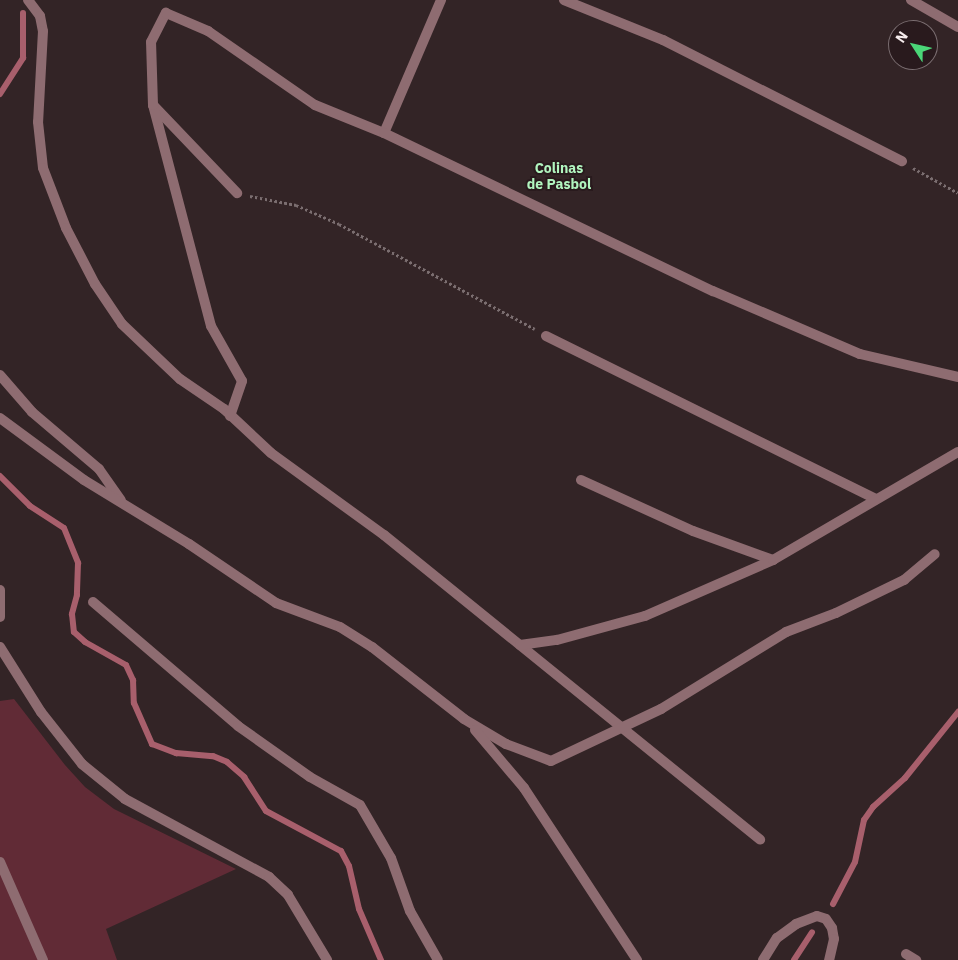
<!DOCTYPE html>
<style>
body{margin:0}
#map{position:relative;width:958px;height:960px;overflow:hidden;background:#332426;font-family:"IBM Plex Sans",sans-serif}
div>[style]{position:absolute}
.green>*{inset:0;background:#612b36}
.stream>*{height:6px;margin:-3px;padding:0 3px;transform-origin:3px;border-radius:3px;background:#a85f6c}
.path>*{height:3px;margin-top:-1.5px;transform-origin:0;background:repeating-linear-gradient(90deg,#7b6e70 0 2.5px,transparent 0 5px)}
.service>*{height:10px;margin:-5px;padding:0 5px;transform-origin:5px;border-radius:5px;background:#8e6c71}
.minor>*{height:10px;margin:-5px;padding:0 5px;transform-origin:5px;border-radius:5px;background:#8e6c71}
.tertiary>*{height:10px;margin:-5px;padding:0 5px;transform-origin:5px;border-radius:5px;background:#8e6c71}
span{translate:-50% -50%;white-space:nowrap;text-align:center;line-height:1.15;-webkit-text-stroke:4px #291a1d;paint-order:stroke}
.neighbourhood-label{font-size:14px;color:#b1f5bf;font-weight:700}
.north{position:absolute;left:888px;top:20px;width:50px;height:50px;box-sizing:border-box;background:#291a1d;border:1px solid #7b6e71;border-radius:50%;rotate:305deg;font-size:14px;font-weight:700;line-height:20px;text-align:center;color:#f7edee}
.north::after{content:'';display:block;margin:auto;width:18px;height:22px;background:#4ad778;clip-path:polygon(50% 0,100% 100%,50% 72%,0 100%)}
</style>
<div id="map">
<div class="green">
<div style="clip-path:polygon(14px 699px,65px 765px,85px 787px,114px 809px,236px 869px,106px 929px,117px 960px,0 960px,0 701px)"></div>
</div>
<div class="stream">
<div style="left:0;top:94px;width:43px;rotate:-57.4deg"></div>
<div style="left:23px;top:58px;width:45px;rotate:-90deg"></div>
<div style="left:0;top:476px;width:42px;rotate:45deg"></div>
<div style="left:30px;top:506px;width:40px;rotate:32.9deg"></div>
<div style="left:64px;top:528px;width:38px;rotate:68deg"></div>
<div style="left:78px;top:563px;width:32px;rotate:92deg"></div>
<div style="left:77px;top:595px;width:20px;rotate:105deg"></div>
<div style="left:72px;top:614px;width:18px;rotate:84deg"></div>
<div style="left:74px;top:632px;width:15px;rotate:42deg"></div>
<div style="left:85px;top:642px;width:47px;rotate:29.3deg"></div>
<div style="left:126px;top:665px;width:17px;rotate:65deg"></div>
<div style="left:133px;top:680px;width:23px;rotate:88deg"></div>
<div style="left:134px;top:703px;width:45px;rotate:66.3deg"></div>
<div style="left:152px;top:744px;width:26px;rotate:21deg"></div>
<div style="left:176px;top:753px;width:37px;rotate:5deg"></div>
<div style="left:213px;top:756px;width:15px;rotate:23deg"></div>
<div style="left:227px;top:762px;width:23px;rotate:41deg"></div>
<div style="left:244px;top:777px;width:40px;rotate:57.1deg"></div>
<div style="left:266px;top:811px;width:85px;rotate:28.1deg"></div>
<div style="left:341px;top:851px;width:17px;rotate:62deg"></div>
<div style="left:349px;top:866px;width:44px;rotate:76.9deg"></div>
<div style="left:359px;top:909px;width:56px;rotate:66.7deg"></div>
<div style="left:833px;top:904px;width:47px;rotate:-62.4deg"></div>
<div style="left:855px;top:862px;width:43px;rotate:-77.9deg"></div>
<div style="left:864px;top:820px;width:16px;rotate:-55deg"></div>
<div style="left:873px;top:807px;width:43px;rotate:-42.2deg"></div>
<div style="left:905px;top:778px;width:85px;rotate:-51.2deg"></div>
<div style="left:794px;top:960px;width:33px;rotate:-57deg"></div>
</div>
<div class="path">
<div style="left:913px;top:168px;width:51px;rotate:29.1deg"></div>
<div style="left:250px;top:196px;width:47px;rotate:11.1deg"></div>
<div style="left:296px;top:205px;width:47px;rotate:23.8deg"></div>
<div style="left:339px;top:224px;width:222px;rotate:28.2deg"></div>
</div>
<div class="service">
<div style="left:153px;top:105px;width:122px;rotate:46.3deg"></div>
<div style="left:581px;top:480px;width:123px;rotate:24.5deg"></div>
<div style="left:693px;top:531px;width:85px;rotate:19.9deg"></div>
</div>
<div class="minor">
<div style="left:28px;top:0;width:20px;rotate:53deg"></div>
<div style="left:40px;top:16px;width:15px;rotate:79deg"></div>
<div style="left:43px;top:31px;width:91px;rotate:93.1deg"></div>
<div style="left:38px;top:122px;width:46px;rotate:83.8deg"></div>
<div style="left:43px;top:168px;width:64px;rotate:69deg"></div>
<div style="left:66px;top:228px;width:63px;rotate:62.6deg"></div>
<div style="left:95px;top:284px;width:48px;rotate:56deg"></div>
<div style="left:122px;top:324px;width:80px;rotate:43.5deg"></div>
<div style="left:180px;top:379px;width:53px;rotate:34.3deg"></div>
<div style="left:224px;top:409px;width:64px;rotate:43.1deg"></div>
<div style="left:271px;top:453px;width:140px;rotate:36deg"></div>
<div style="left:384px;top:535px;width:484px;rotate:39deg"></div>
<div style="left:564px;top:0;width:107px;rotate:22deg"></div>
<div style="left:663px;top:40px;width:268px;rotate:26.9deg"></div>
<div style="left:911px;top:0;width:54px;rotate:29.9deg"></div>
<div style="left:384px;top:133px;width:145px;rotate:-66.8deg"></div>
<div style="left:546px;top:336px;width:368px;rotate:26.3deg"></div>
<div style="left:0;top:375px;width:49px;rotate:49.1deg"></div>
<div style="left:32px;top:412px;width:88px;rotate:40.4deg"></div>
<div style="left:99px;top:469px;width:38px;rotate:55deg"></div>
<div style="left:230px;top:416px;width:37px;rotate:-71deg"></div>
<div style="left:242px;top:381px;width:63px;rotate:-119.4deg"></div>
<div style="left:211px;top:326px;width:228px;rotate:-104.7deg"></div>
<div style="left:153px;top:105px;width:63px;rotate:-91.8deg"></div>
<div style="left:151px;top:42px;width:33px;rotate:-63deg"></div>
<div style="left:166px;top:13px;width:46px;rotate:23.2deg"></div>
<div style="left:208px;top:31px;width:130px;rotate:34.7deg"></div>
<div style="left:315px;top:105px;width:74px;rotate:22.1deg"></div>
<div style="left:384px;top:133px;width:365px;rotate:25.7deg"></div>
<div style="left:713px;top:291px;width:160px;rotate:23.2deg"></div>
<div style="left:860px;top:354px;width:101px;rotate:13.2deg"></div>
<div style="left:0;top:418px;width:104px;rotate:36.4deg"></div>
<div style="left:84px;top:480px;width:123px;rotate:31.4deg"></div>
<div style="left:189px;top:544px;width:105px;rotate:34.1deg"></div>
<div style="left:276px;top:603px;width:68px;rotate:20.6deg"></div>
<div style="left:340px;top:627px;width:38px;rotate:32deg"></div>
<div style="left:372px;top:647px;width:117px;rotate:38deg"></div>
<div style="left:464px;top:719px;width:49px;rotate:30.8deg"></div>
<div style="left:506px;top:744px;width:48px;rotate:20.7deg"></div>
<div style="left:551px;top:761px;width:122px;rotate:-25.3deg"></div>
<div style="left:661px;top:709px;width:147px;rotate:-31.6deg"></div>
<div style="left:786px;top:632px;width:53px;rotate:-20.8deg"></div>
<div style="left:836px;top:613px;width:76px;rotate:-25.9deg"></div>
<div style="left:904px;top:580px;width:40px;rotate:-40deg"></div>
<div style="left:0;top:590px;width:27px;rotate:90deg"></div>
<div style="left:93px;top:602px;width:191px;rotate:40.5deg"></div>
<div style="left:238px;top:726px;width:88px;rotate:35.3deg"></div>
<div style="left:310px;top:777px;width:57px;rotate:29.2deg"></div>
<div style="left:360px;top:805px;width:61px;rotate:59.7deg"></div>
<div style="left:391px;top:858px;width:56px;rotate:70.3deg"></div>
<div style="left:410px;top:911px;width:56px;rotate:60.3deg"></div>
<div style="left:520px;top:645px;width:37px;rotate:-8deg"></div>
<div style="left:557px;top:640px;width:91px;rotate:-15.3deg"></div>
<div style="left:645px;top:616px;width:140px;rotate:-23.6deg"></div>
<div style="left:773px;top:560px;width:214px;rotate:-30.3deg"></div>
<div style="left:475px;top:730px;width:76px;rotate:49.8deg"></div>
<div style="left:524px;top:788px;width:206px;rotate:56.7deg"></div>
<div style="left:0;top:862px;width:107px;rotate:66.3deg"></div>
<div style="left:906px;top:954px;width:12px;rotate:31deg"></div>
<div style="left:763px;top:960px;width:26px;rotate:-58deg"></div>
<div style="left:777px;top:938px;width:24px;rotate:-36deg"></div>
<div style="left:796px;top:924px;width:22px;rotate:-21deg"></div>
<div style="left:817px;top:916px;width:9px;rotate:18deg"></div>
<div style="left:826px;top:919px;width:11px;rotate:56deg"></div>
<div style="left:832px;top:928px;width:11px;rotate:80deg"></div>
<div style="left:834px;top:939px;width:22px;rotate:103deg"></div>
</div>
<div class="tertiary">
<div style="left:0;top:647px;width:77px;rotate:57.8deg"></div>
<div style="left:41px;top:712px;width:66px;rotate:51.7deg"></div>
<div style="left:82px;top:764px;width:55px;rotate:39.1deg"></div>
<div style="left:125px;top:799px;width:164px;rotate:28.4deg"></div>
<div style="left:269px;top:877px;width:26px;rotate:43deg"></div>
<div style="left:288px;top:895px;width:76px;rotate:59deg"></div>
</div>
<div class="neighbourhood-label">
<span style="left:559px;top:176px">Colinas<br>de Pasbol</span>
</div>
<div class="north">N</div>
</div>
